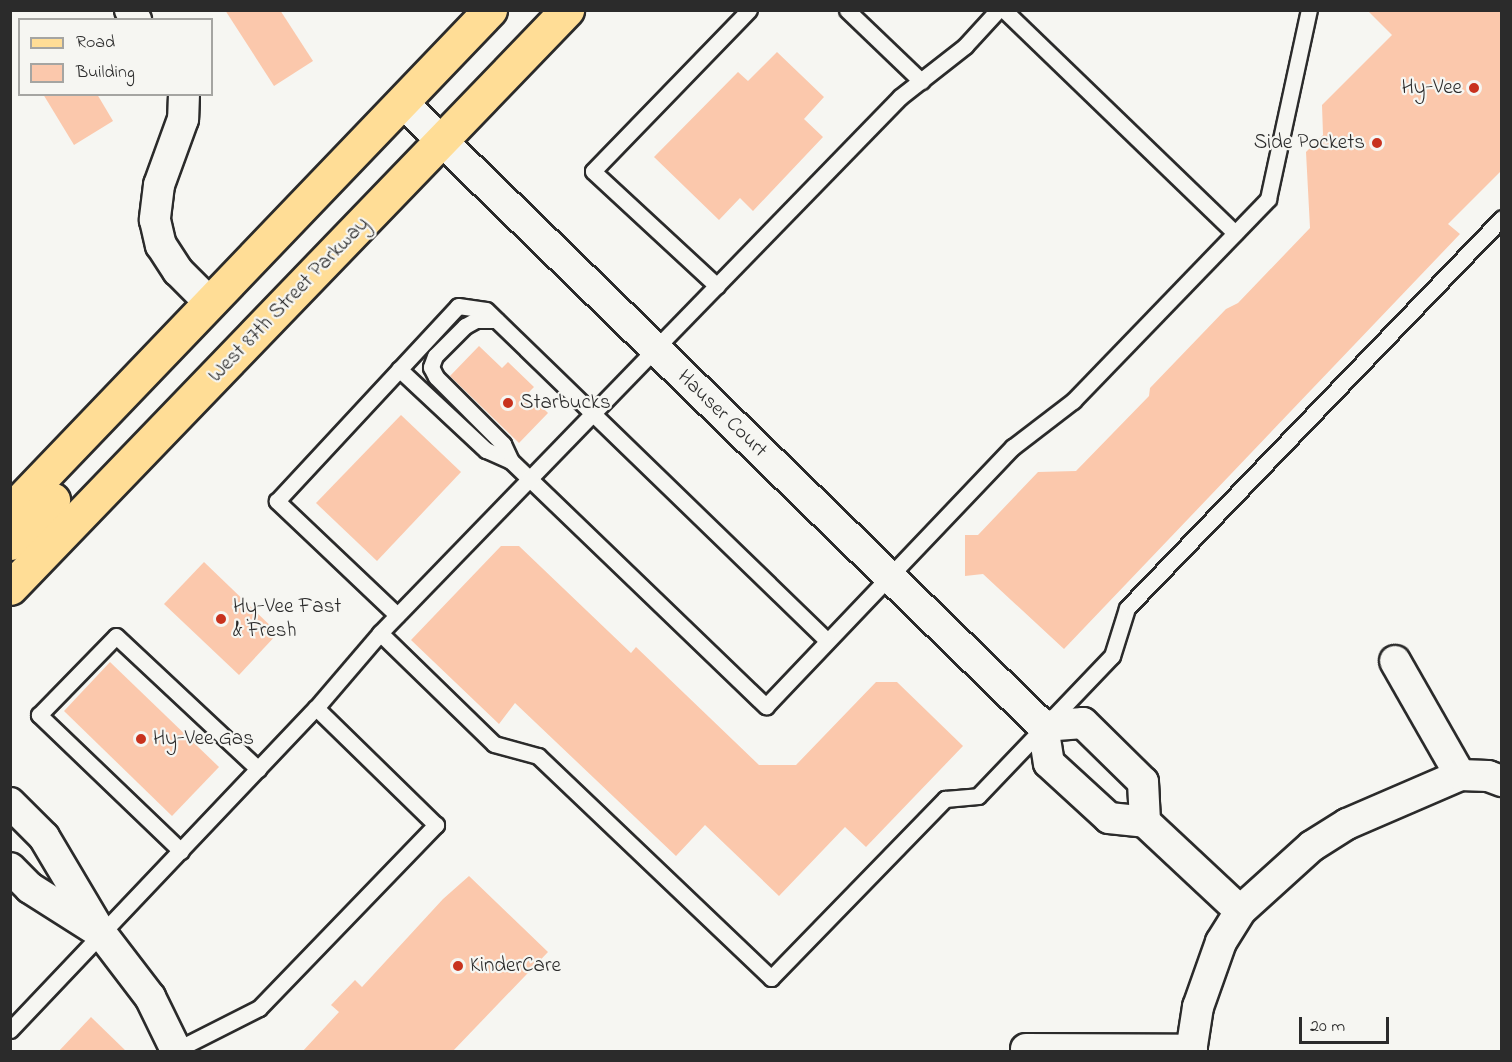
<!DOCTYPE html>
<style>
body{margin:0}
#map{position:relative;width:1512px;height:1062px;overflow:hidden;background:#f6f6f2;font-family:"Indie Flower",sans-serif}
div>[style]{position:absolute}
.building>*{inset:0;background:#fbc8ac}
.roads{filter:drop-shadow(2px 0 #2b2b2b) drop-shadow(-2px 0 #2b2b2b) drop-shadow(0 2px #2b2b2b) drop-shadow(0 -2px #2b2b2b)}
.service>*{height:15px;margin:-7.5px;padding:0 7.5px;transform-origin:7.5px;border-radius:7.5px;background:#f6f6f2}
.minor>*{height:30px;margin:-15px;padding:0 15px;transform-origin:15px;border-radius:15px;background:#f6f6f2}
.primary>*{height:33px;margin:-16.5px;padding:0 16.5px;transform-origin:16.5px;border-radius:16.5px;background:#ffdd96}
.dots>*{width:16px;height:16px;translate:-50% -50%;box-sizing:border-box;border:3px solid #f6f6f2;border-radius:50%}
span{translate:-50% -50%;white-space:nowrap;text-align:center;line-height:1.15;-webkit-text-stroke:4.5px #f6f6f2;paint-order:stroke}
.poi-label{font-size:21px;color:#2b2b2b}
.right{translate:-100% -50%;text-align:right}
.left{translate:0 -50%;text-align:left}
.street-label{font-size:21px;color:#2b2b2b}
.frame{position:absolute;inset:0;border:12px solid #2b2b2b;pointer-events:none}
.legend{position:absolute;left:18px;top:18px;width:195px;height:78px;box-sizing:border-box;background:#f6f6f2;border:2px solid #a5a5a2;margin:0;padding:8px 10px;list-style:none;font-size:18px;color:#2b2b2b}
.legend li{display:flex;align-items:center;gap:12px;height:30px}
.legend b{width:30px;border:2px solid #a5a5a2}
.scale{position:absolute;left:1299px;top:1017px;width:90px;height:27px;box-sizing:border-box;border:3px solid #2b2b2b;border-top:0;padding-left:8px;font-size:18px;line-height:21px;white-space:nowrap;color:#2b2b2b;-webkit-text-stroke:4px #f6f6f2;paint-order:stroke}
</style>
<div id="map">
<div class="building">
<div style="clip-path:polygon(225px 10px,280px 10px,313px 61px,274px 86px)"></div>
<div style="clip-path:polygon(1367px 10px,1502px 10px,1502px 170px,1448px 224px,1460px 234px,1064px 649px,983px 574px,965px 576px,965px 535px,978px 535px,1038px 472px,1076px 471px,1149px 396px,1150px 388px,1226px 309px,1238px 303px,1310px 228px,1306px 152px,1323px 135px,1322px 105px,1392px 35px)"></div>
<div style="clip-path:polygon(777px 52px,824px 97px,804px 119px,823px 137px,753px 211px,740px 198px,719px 220px,654px 157px,738px 72px,748px 81px)"></div>
<div style="clip-path:polygon(43px 94px,97px 94px,113px 121px,74px 145px)"></div>
<div style="clip-path:polygon(479px 346px,502px 368px,508px 362px,534px 387px,528px 393px,548px 413px,519px 443px,450px 376px)"></div>
<div style="clip-path:polygon(401px 415px,461px 472px,377px 561px,316px 503px)"></div>
<div style="clip-path:polygon(501px 546px,519px 546px,631px 653px,636px 647px,759px 765px,796px 765px,876px 682px,897px 682px,963px 746px,866px 847px,845px 827px,779px 896px,705px 825px,676px 856px,515px 703px,499px 724px,411px 640px)"></div>
<div style="clip-path:polygon(204px 562px,278px 633px,239px 675px,164px 604px)"></div>
<div style="clip-path:polygon(110px 662px,219px 767px,172px 816px,64px 711px)"></div>
<div style="clip-path:polygon(469px 876px,548px 952px,452px 1052px,302px 1052px,339px 1012px,331px 1005px,355px 980px,362px 987px,443px 899px)"></div>
<div style="clip-path:polygon(91px 1017px,127px 1052px,58px 1052px)"></div>
</div>
<div class="roads">
<div class="service">
<div style="left:847px;top:10px;width:103px;rotate:43.8deg"></div>
<div style="left:1004px;top:10px;width:321px;rotate:44deg"></div>
<div style="left:717px;top:286px;width:169px;rotate:-137.2deg"></div>
<div style="left:593px;top:171px;width:224px;rotate:-45.9deg"></div>
<div style="left:496px;top:320px;width:20px;rotate:180deg"></div>
<div style="left:476px;top:320px;width:13px;rotate:151deg"></div>
<div style="left:465px;top:326px;width:42px;rotate:135deg"></div>
<div style="left:435px;top:356px;width:12px;rotate:110deg"></div>
<div style="left:431px;top:367px;width:11px;rotate:63deg"></div>
<div style="left:436px;top:377px;width:95px;rotate:45deg"></div>
<div style="left:503px;top:444px;width:19px;rotate:65deg"></div>
<div style="left:399px;top:369px;width:119px;rotate:43deg"></div>
<div style="left:486px;top:450px;width:27px;rotate:24deg"></div>
<div style="left:511px;top:461px;width:354px;rotate:43.9deg"></div>
<div style="left:766px;top:706px;width:358px;rotate:-46.4deg"></div>
<div style="left:1013px;top:447px;width:76px;rotate:-37.5deg"></div>
<div style="left:1073px;top:401px;width:281px;rotate:-46deg"></div>
<div style="left:1268px;top:199px;width:193px;rotate:-77.8deg"></div>
<div style="left:397px;top:615px;width:166px;rotate:-136.5deg"></div>
<div style="left:277px;top:501px;width:266px;rotate:-47.1deg"></div>
<div style="left:458px;top:306px;width:28px;rotate:8deg"></div>
<div style="left:486px;top:310px;width:475px;rotate:44.1deg"></div>
<div style="left:380px;top:633px;width:159px;rotate:44.2deg"></div>
<div style="left:494px;top:744px;width:46px;rotate:15.3deg"></div>
<div style="left:538px;top:756px;width:322px;rotate:43.6deg"></div>
<div style="left:771px;top:978px;width:250px;rotate:-45.8deg"></div>
<div style="left:945px;top:799px;width:33px;rotate:-5deg"></div>
<div style="left:978px;top:796px;width:194px;rotate:-46.3deg"></div>
<div style="left:1112px;top:656px;width:50px;rotate:-72.6deg"></div>
<div style="left:1127px;top:608px;width:541px;rotate:-46.12deg"></div>
<div style="left:181px;top:851px;width:197px;rotate:-136.2deg"></div>
<div style="left:39px;top:715px;width:110px;rotate:-45.7deg"></div>
<div style="left:116px;top:636px;width:195px;rotate:43.1deg"></div>
<div style="left:10px;top:1030px;width:444px;rotate:-46.5deg"></div>
<div style="left:316px;top:708px;width:99px;rotate:-49.5deg"></div>
<div style="left:380px;top:633px;width:395px;rotate:-45.9deg"></div>
<div style="left:655px;top:349px;width:351px;rotate:-45.8deg"></div>
<div style="left:900px;top:97px;width:83px;rotate:-38.1deg"></div>
<div style="left:965px;top:46px;width:49px;rotate:-47.5deg"></div>
<div style="left:176px;top:1050px;width:93px;rotate:-26.8deg"></div>
<div style="left:259px;top:1008px;width:255px;rotate:-46deg"></div>
<div style="left:436px;top:825px;width:168px;rotate:-135.7deg"></div>
</div>
<div class="minor">
<div style="left:130px;top:10px;width:12px;rotate:59deg"></div>
<div style="left:184px;top:94px;width:25px;rotate:92deg"></div>
<div style="left:183px;top:119px;width:70px;rotate:110deg"></div>
<div style="left:159px;top:185px;width:35px;rotate:97deg"></div>
<div style="left:155px;top:220px;width:26px;rotate:77deg"></div>
<div style="left:161px;top:245px;width:31px;rotate:57deg"></div>
<div style="left:178px;top:271px;width:45px;rotate:45deg"></div>
<div style="left:402px;top:102px;width:895px;rotate:44.23deg"></div>
<div style="left:1043px;top:726px;width:37px;rotate:81deg"></div>
<div style="left:1049px;top:763px;width:81px;rotate:42.5deg"></div>
<div style="left:1109px;top:818px;width:36px;rotate:6deg"></div>
<div style="left:1145px;top:822px;width:130px;rotate:43.1deg"></div>
<div style="left:1395px;top:661px;width:131px;rotate:60.3deg"></div>
<div style="left:1043px;top:726px;width:40px;rotate:-4.3deg"></div>
<div style="left:1083px;top:723px;width:84px;rotate:44.5deg"></div>
<div style="left:1143px;top:782px;width:40px;rotate:87.1deg"></div>
<div style="left:10px;top:803px;width:48px;rotate:45deg"></div>
<div style="left:44px;top:837px;width:112px;rotate:59.3deg"></div>
<div style="left:101px;top:933px;width:84px;rotate:-147.6deg"></div>
<div style="left:30px;top:888px;width:28px;rotate:-135deg"></div>
<div style="left:101px;top:933px;width:81px;rotate:52.6deg"></div>
<div style="left:150px;top:997px;width:61px;rotate:63.9deg"></div>
<div style="left:1026px;top:1049px;width:166px;rotate:0.3deg"></div>
<div style="left:1191px;top:1052px;width:46px;rotate:-81.2deg"></div>
<div style="left:1198px;top:1007px;width:69px;rotate:-70.5deg"></div>
<div style="left:1221px;top:942px;width:36px;rotate:-58deg"></div>
<div style="left:1240px;top:911px;width:97px;rotate:-42.1deg"></div>
<div style="left:1312px;top:846px;width:41px;rotate:-32.2deg"></div>
<div style="left:1347px;top:824px;width:123px;rotate:-23.4deg"></div>
<div style="left:1460px;top:775px;width:28px;rotate:2deg"></div>
<div style="left:1488px;top:776px;width:15px;rotate:20deg"></div>
</div>
<div class="primary">
<div style="left:10px;top:511px;width:694px;rotate:-46.23deg"></div>
<div style="left:10px;top:543px;width:61px;rotate:-45deg"></div>
<div style="left:10px;top:588px;width:803px;rotate:-46.06deg"></div>
</div>
</div>
<div class="dots">
<div style="left:1474px;top:88px;background:#c8321e"></div>
<div style="left:1377px;top:143px;background:#c8321e"></div>
<div style="left:508px;top:403px;background:#c8321e"></div>
<div style="left:221px;top:619px;background:#c8321e"></div>
<div style="left:141px;top:739px;background:#c8321e"></div>
<div style="left:458px;top:966px;background:#c8321e"></div>
</div>
<div class="poi-label">
<span class="right" style="left:1462px;top:88px">Hy-Vee</span>
<span class="right" style="left:1365px;top:143px">Side Pockets</span>
<span class="left" style="left:520px;top:403px">Starbucks</span>
<span class="left" style="left:233px;top:619px">Hy-Vee Fast<br>&amp; Fresh</span>
<span class="left" style="left:153px;top:739px">Hy-Vee Gas</span>
<span class="left" style="left:470px;top:966px">KinderCare</span>
</div>
<div class="street-label">
<span style="left:289px;top:300px;rotate:-46deg">West 87th Street Parkway</span>
<span style="left:722px;top:414px;rotate:44deg">Hauser Court</span>
</div>
<div class="frame"></div>
<ul class="legend">
<li><b style="height:8px;background:#ffdd96"></b>Road</li>
<li><b style="height:16px;background:#fbc8ac"></b>Building</li>
</ul>
<div class="scale">20 m</div>
</div>
